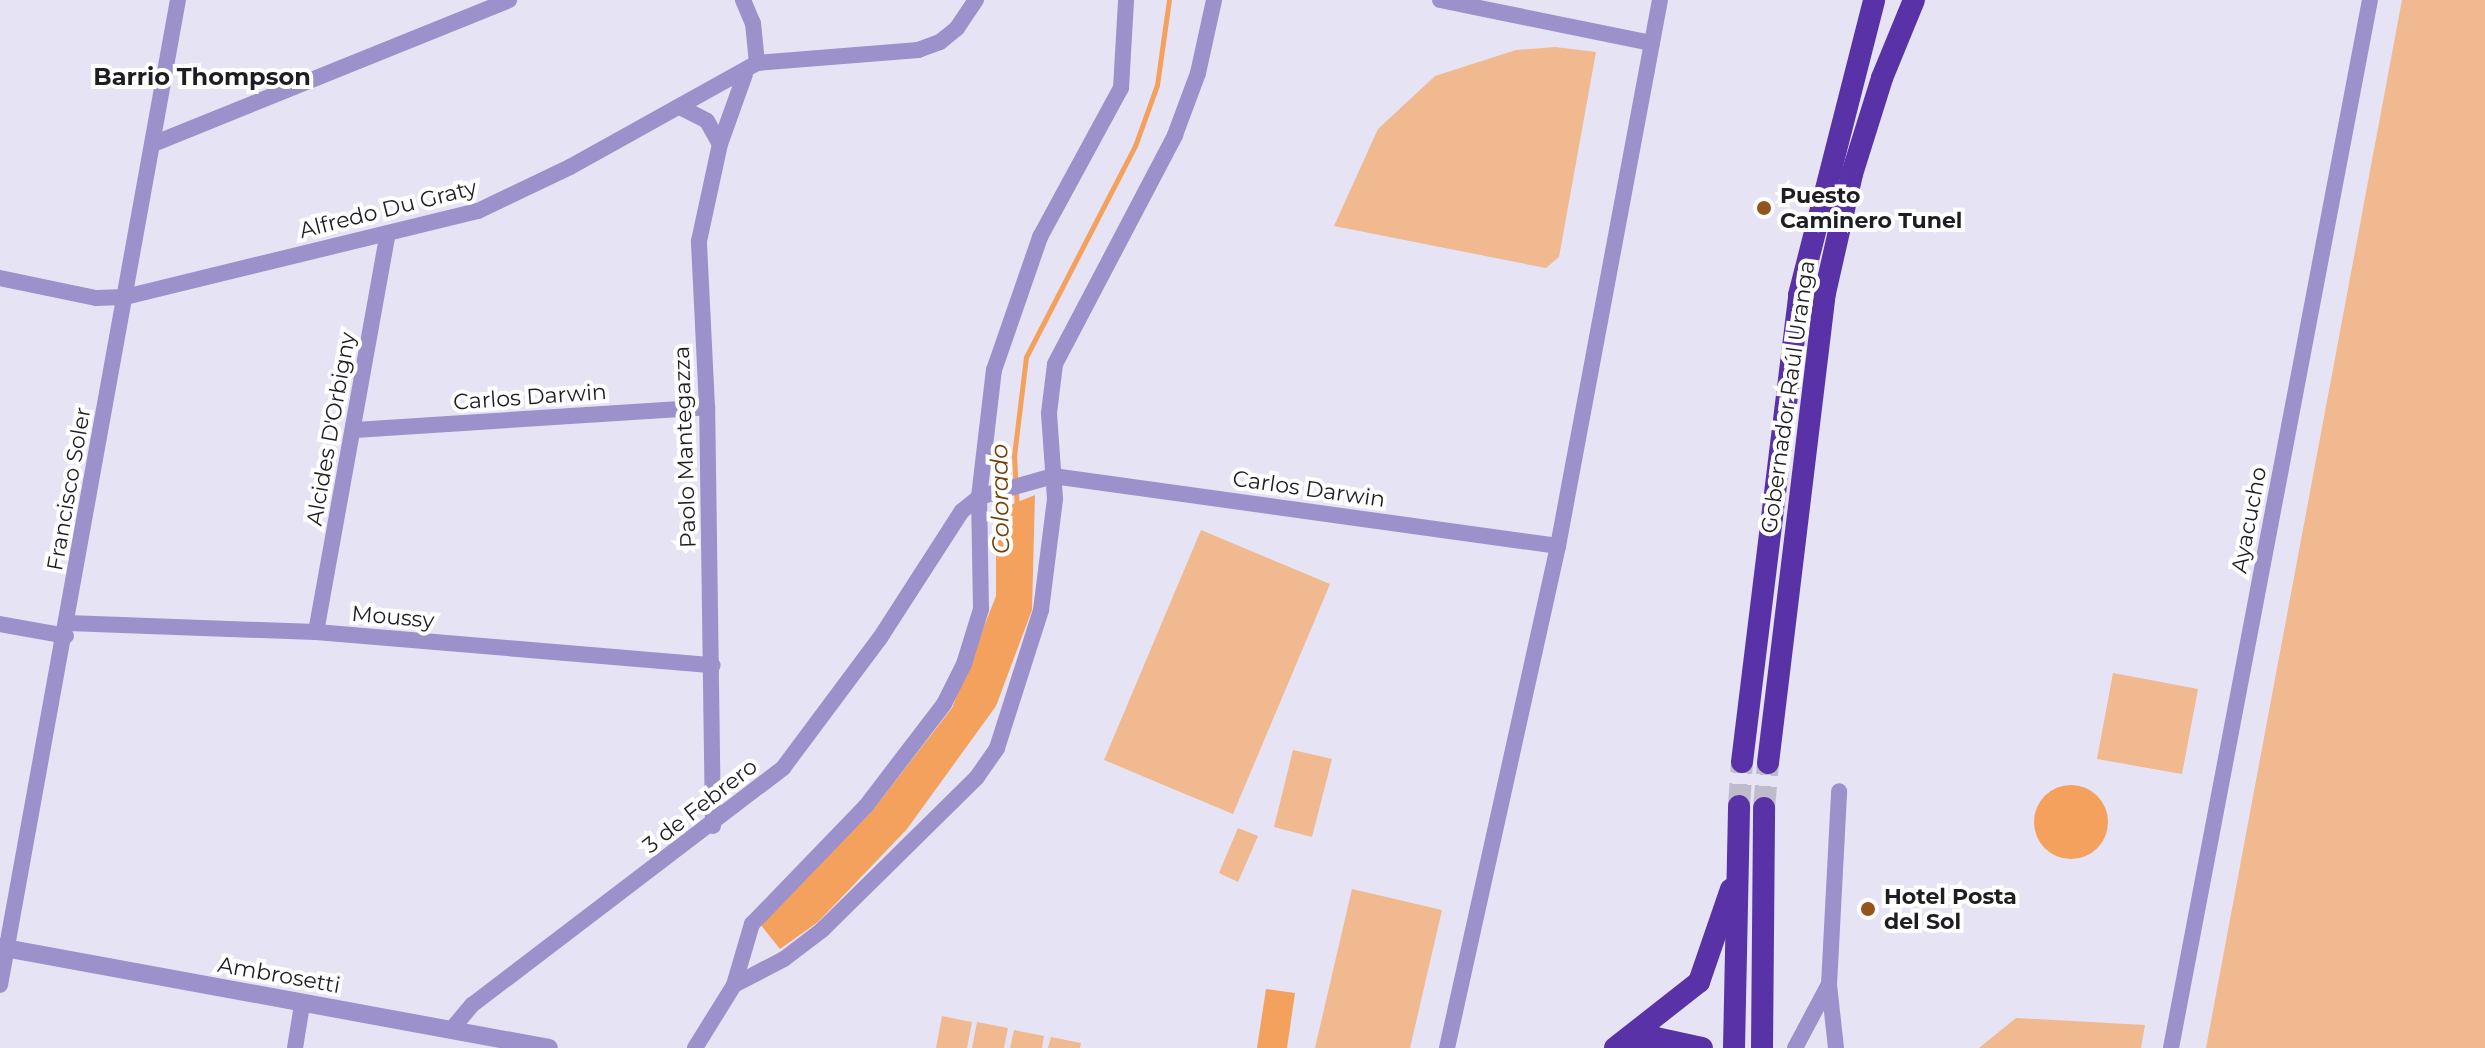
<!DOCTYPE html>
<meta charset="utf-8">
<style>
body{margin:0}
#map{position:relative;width:2485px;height:1048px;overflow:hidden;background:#e6e3f4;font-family:Montserrat,sans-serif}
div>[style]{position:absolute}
.green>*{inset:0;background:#f0b98f}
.water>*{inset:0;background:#f4a15e}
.round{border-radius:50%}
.stream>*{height:5px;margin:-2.5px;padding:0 2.5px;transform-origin:2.5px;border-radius:2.5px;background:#f4a15e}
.trunk-tunnel>*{height:22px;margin-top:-11px;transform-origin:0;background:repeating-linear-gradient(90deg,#bebbca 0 22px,transparent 0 33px)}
.minor>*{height:16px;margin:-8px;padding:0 8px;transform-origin:8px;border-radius:8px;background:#9c91cb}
.tertiary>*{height:18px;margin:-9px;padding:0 9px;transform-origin:9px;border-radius:9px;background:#9c91cb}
.trunk>*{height:22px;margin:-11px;padding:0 11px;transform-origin:11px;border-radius:11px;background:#5932a7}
.dots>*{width:22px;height:22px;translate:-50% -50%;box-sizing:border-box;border:4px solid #fff;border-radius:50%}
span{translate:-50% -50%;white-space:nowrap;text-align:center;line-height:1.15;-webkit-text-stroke:8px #fff;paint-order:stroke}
.poi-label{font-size:22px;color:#1e1d23;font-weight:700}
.left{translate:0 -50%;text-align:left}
.street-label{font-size:22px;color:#1e1d23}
.neighbourhood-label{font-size:24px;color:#1e1d23;font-weight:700}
.water-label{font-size:24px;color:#733e09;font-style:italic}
</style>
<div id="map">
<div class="green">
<div style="clip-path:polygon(2402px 0,2485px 0,2485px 1048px,2206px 1048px)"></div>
<div style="clip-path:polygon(1555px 47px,1596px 52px,1559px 257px,1546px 268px,1334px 226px,1378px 129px,1435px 76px,1516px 50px)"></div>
<div style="clip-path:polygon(1201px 530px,1330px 584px,1233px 814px,1104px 760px)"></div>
<div style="clip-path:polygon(2113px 673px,2198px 689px,2182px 774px,2097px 759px)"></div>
<div style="clip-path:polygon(1293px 750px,1332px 759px,1312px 837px,1274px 827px)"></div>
<div style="clip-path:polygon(1238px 828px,1258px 836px,1238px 882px,1219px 873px)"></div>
<div style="clip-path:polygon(1352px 889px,1442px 910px,1410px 1048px,1315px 1048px)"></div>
<div style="clip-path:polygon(942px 1016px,972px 1022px,967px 1048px,936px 1048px)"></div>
<div style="clip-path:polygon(2016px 1018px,2145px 1025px,2141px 1048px,1979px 1048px)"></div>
<div style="clip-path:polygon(977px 1022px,1008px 1028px,1004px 1048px,972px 1048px)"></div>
<div style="clip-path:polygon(1014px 1030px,1044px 1036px,1042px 1048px,1010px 1048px)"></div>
<div style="clip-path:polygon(1051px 1037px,1081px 1043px,1080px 1048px,1048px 1048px)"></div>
</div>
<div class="water">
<div style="clip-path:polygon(1035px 495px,1032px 610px,996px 706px,907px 829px,818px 922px,780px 949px,760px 924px,872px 811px,952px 708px,996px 596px,996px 511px)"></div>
<div class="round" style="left:2034px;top:785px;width:74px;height:74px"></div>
<div style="clip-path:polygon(1266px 989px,1295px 993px,1287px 1048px,1257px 1048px)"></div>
</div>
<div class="stream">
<div style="left:1017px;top:509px;width:53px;rotate:-93.2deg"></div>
<div style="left:1014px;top:456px;width:100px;rotate:-83.1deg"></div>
<div style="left:1026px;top:357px;width:237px;rotate:-62.7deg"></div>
<div style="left:1135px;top:146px;width:65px;rotate:-70.2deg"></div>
<div style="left:1157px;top:85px;width:86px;rotate:-82deg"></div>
</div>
<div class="trunk-tunnel">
<div style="left:1739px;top:806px;width:44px;rotate:-86.1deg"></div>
<div style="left:1764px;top:808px;width:45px;rotate:-84.9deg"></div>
</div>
<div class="minor">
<div style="left:743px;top:0;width:25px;rotate:67deg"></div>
<div style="left:753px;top:23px;width:40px;rotate:84.3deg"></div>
<div style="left:1440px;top:0;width:216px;rotate:11.5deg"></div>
<div style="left:757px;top:63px;width:162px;rotate:-4.6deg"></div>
<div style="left:918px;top:50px;width:23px;rotate:-20deg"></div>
<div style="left:940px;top:42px;width:22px;rotate:-39deg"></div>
<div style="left:957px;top:28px;width:34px;rotate:-56deg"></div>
<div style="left:680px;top:107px;width:30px;rotate:27deg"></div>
<div style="left:707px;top:121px;width:26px;rotate:61deg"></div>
<div style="left:153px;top:144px;width:384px;rotate:-22deg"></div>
<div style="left:0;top:278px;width:98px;rotate:11.8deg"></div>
<div style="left:96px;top:298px;width:29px;rotate:-2deg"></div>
<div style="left:125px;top:297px;width:363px;rotate:-13.7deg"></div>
<div style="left:478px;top:211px;width:102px;rotate:-25.6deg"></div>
<div style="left:570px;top:167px;width:214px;rotate:-29.1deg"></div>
<div style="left:355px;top:430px;width:353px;rotate:-3.7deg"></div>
<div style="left:68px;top:623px;width:248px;rotate:2.1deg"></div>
<div style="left:316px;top:632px;width:398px;rotate:4.8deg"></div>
<div style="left:0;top:624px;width:67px;rotate:10.3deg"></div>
<div style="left:316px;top:632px;width:405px;rotate:-79.8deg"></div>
<div style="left:713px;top:826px;width:419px;rotate:-90.8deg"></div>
<div style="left:707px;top:407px;width:166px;rotate:-92.8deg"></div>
<div style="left:699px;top:241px;width:99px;rotate:-77.8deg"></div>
<div style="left:720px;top:144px;width:74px;rotate:-70.3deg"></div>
<div style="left:0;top:985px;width:1001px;rotate:-79.76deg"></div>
<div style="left:734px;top:985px;width:56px;rotate:-27.5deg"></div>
<div style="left:784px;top:959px;width:48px;rotate:-37.3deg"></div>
<div style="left:822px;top:930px;width:218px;rotate:-44.6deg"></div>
<div style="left:977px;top:777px;width:35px;rotate:-55deg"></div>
<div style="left:997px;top:748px;width:145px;rotate:-72.3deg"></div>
<div style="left:1041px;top:610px;width:112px;rotate:-82.8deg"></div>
<div style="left:1055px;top:499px;width:86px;rotate:-94deg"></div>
<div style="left:1049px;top:413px;width:49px;rotate:-83deg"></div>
<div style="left:1055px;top:364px;width:259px;rotate:-62.3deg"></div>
<div style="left:1175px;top:135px;width:66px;rotate:-69.6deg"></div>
<div style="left:1198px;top:73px;width:75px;rotate:-77.6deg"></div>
<div style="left:451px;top:1030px;width:33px;rotate:-50deg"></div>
<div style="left:472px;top:1005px;width:391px;rotate:-37.3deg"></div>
<div style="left:783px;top:768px;width:162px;rotate:-53.3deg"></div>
<div style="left:880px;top:638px;width:151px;rotate:-57.2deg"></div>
<div style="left:962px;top:511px;width:22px;rotate:-39deg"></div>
<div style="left:979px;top:497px;width:77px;rotate:-15.8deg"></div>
<div style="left:1053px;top:476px;width:510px;rotate:7.89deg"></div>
<div style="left:295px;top:1048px;width:44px;rotate:-80.8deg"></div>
<div style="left:695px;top:1048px;width:74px;rotate:-58.2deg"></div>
<div style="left:734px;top:985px;width:64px;rotate:-73.6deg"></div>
<div style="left:752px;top:924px;width:164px;rotate:-46deg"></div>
<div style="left:866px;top:806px;width:128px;rotate:-52.6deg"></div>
<div style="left:944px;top:704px;width:45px;rotate:-63.4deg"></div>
<div style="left:964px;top:664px;width:58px;rotate:-72.8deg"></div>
<div style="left:981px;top:609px;width:112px;rotate:-91deg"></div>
<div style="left:979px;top:497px;width:128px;rotate:-83.3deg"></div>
<div style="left:994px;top:370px;width:141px;rotate:-70.9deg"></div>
<div style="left:1040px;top:237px;width:170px;rotate:-61.5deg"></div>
<div style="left:1121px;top:88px;width:88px;rotate:-86.7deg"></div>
<div style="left:1447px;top:1048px;width:514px;rotate:-77.53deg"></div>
<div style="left:1558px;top:546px;width:555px;rotate:-79.42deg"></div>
<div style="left:1795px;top:1048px;width:70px;rotate:-62deg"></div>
<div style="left:1836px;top:1048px;width:63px;rotate:-96.3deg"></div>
<div style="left:1829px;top:985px;width:194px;rotate:-87deg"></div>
<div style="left:2171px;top:1048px;width:1067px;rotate:-79.25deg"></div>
</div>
<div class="tertiary">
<div style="left:0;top:947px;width:558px;rotate:10.42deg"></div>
</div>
<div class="trunk">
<div style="left:1742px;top:762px;width:470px;rotate:-83deg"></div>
<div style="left:1799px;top:295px;width:304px;rotate:-75.7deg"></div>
<div style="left:1768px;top:763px;width:473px;rotate:-83.1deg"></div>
<div style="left:1825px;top:293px;width:122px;rotate:-77.2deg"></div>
<div style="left:1852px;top:174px;width:101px;rotate:-72.6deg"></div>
<div style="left:1882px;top:78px;width:84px;rotate:-67.7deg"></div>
<div style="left:1615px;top:1048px;width:107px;rotate:-38.2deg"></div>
<div style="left:1699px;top:982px;width:98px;rotate:-71deg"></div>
<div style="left:1630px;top:1048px;width:28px;rotate:-21deg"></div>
<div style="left:1656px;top:1038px;width:47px;rotate:12.3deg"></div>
<div style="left:1734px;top:1048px;width:242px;rotate:-88.8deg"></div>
<div style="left:1762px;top:1048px;width:240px;rotate:-89.5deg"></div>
</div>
<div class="dots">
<div style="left:1764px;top:208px;background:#94551c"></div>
<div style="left:1868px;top:909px;background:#94551c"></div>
</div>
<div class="poi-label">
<span class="left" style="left:1780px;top:208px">Puesto<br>Caminero Tunel</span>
<span class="left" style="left:1884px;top:909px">Hotel Posta<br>del Sol</span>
</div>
<div class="street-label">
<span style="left:388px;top:209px;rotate:-14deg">Alfredo Du Graty</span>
<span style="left:530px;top:397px;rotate:-4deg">Carlos Darwin</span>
<span style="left:1788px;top:397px;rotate:-82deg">Gobernador Raúl Uranga</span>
<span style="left:331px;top:429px;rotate:-80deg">Alcides D'Orbigny</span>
<span style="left:685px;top:447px;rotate:-92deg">Paolo Mantegazza</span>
<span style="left:69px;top:489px;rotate:-80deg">Francisco Soler</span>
<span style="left:1309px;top:489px;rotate:8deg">Carlos Darwin</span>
<span style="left:2249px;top:520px;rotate:-79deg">Ayacucho</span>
<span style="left:393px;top:617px;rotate:5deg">Moussy</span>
<span style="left:700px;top:806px;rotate:-38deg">3 de Febrero</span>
<span style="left:279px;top:975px;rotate:10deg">Ambrosetti</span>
</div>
<div class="neighbourhood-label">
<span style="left:202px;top:77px">Barrio Thompson</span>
</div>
<div class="water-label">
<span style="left:1000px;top:499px;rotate:-91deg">Colorado</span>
</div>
</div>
